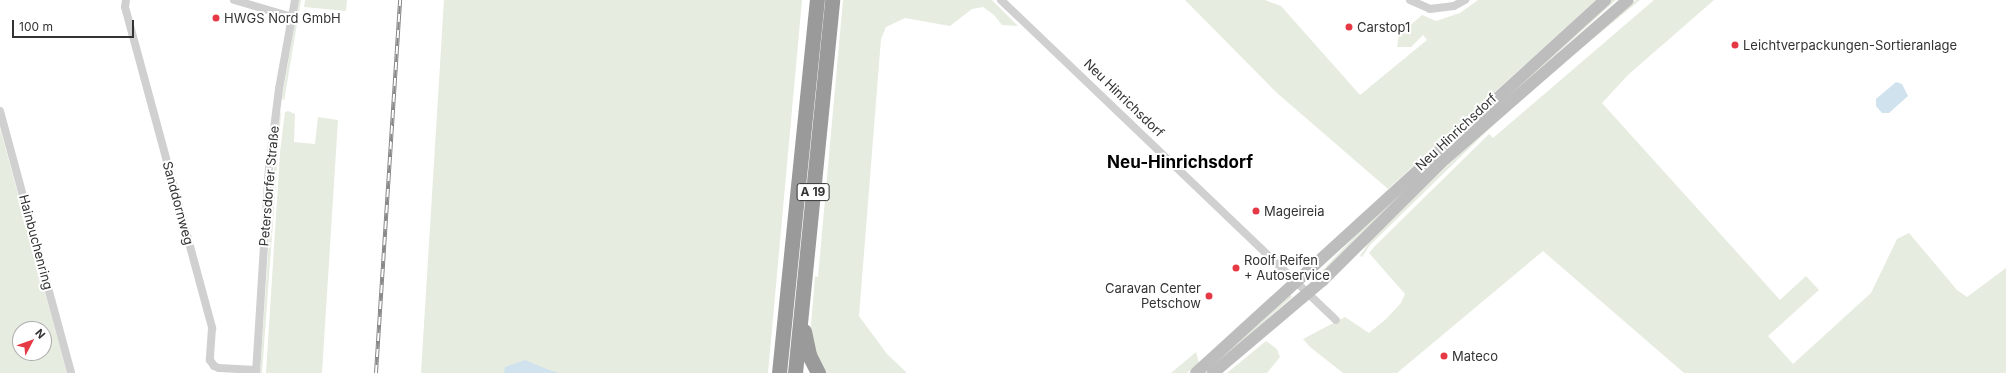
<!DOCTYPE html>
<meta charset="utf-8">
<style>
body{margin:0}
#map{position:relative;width:2006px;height:373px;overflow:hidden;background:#fff;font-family:Inter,sans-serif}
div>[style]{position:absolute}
.green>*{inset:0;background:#e6ecdf}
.water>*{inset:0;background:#cfe2ee}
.minor>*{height:8px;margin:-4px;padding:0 4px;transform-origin:4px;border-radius:4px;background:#d0d0d0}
.secondary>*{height:12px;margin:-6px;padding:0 6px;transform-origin:6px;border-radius:6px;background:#bdbdbd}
.motorway>*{height:15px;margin:-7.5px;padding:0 7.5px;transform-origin:7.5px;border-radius:7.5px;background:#9a9a9a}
.rail>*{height:4px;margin-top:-2px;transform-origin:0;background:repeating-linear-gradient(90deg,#fff 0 8px,#888 0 16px);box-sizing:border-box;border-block:1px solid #888}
.dots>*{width:11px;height:11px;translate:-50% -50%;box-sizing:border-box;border:2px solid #fff;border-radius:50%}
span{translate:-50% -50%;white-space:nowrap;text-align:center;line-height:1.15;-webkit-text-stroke:4px #fff;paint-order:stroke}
.shield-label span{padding:1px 3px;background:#fff;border:1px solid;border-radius:3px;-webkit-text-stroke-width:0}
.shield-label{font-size:12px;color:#333;font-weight:700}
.poi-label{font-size:13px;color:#333}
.left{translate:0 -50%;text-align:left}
.right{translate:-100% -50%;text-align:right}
.street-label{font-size:13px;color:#333}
.district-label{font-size:17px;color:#000;font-weight:700}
.north{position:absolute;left:12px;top:321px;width:40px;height:40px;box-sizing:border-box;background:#fff;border:1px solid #adadad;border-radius:50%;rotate:49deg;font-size:11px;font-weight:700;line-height:16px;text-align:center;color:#333}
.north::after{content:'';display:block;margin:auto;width:14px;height:18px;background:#e63946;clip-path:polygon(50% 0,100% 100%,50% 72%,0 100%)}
.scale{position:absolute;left:12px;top:20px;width:122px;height:18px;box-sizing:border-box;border:2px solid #333;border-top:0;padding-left:5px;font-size:12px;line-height:14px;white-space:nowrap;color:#333;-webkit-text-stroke:3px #fff;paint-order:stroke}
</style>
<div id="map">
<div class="green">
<div style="clip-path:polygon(299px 0,301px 0,284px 101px,282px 98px)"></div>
<div style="clip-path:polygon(305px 0,347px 0,346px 11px,304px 7px)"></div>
<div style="clip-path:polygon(444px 0,802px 0,768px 373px,421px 373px)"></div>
<div style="clip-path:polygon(843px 0,992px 0,1018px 26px,1002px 25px,994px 15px,983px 7px,972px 9px,950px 26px,905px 18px,886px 27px,881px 39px,859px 316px,887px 354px,907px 373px,823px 373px,810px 337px,815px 276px,818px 277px)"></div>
<div style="clip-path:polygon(1185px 0,1265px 0,1281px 6px,1360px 95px,1427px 40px,1423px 35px,1411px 47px,1397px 47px,1399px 35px,1422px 15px,1436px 21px,1460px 13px,1478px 0,1596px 0,1388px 189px,1277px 93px)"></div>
<div style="clip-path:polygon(1610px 0,1616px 0,1441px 158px,1321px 275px,1320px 273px,1358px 233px)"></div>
<div style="clip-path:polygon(1636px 0,1640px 0,1553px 72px,1486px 132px,1370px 245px,1362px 257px,1360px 256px,1370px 241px,1492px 122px)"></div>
<div style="clip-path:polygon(1654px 0,1714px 0,1629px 74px,1602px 103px,1780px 300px,1806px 276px,1819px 290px,1768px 336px,1793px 364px,1871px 293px,1897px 239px,1909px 233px,1957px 290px,1967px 297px,2006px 268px,2006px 373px,1684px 373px,1543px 251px,1397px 373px,1343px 373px,1310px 347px,1303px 339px,1345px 317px,1369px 333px,1386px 319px,1401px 303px,1405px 294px,1369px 253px,1374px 247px,1489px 134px,1493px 138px)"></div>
<div style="clip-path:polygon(288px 111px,295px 114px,294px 142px,315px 144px,318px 117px,338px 120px,322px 373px,266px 373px,280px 152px,285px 112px)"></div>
<div style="clip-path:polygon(281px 112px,262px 373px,260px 373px,275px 151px,279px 115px)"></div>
<div style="clip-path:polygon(evenodd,0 128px,67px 373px,0 373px,0 128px,20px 329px,44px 329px,44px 353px,20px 353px,20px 329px)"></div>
<div style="clip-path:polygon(1290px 294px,1292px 297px,1239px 344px,1206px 373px,1202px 373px)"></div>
<div style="clip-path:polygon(1266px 341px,1277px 349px,1280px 357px,1267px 373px,1227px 373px)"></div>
<div style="clip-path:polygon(1196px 352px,1199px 363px,1187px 373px,1171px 373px)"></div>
</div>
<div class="water">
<div style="clip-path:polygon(1896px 82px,1902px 84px,1908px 96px,1889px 113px,1882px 113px,1876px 106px,1876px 99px)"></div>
<div style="clip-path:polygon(525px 360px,549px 370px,559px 373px,504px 373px,505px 367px)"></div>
</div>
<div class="minor">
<div style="left:126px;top:0;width:7px;rotate:98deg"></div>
<div style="left:125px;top:7px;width:333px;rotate:74.8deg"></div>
<div style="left:212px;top:328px;width:32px;rotate:94deg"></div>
<div style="left:210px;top:360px;width:7px;rotate:56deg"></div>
<div style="left:214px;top:366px;width:5px;rotate:22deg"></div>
<div style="left:219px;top:368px;width:37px;rotate:3deg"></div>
<div style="left:234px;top:0;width:60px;rotate:16.3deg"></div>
<div style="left:1001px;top:0;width:463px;rotate:43.7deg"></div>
<div style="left:1410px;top:0;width:22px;rotate:24deg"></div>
<div style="left:1430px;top:9px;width:24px;rotate:-7deg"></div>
<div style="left:1454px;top:6px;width:13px;rotate:-29deg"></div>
<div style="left:0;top:111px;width:271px;rotate:74.8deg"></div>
<div style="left:256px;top:373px;width:205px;rotate:-86.4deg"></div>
<div style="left:269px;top:168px;width:80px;rotate:-82.8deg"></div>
<div style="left:279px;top:89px;width:90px;rotate:-79.8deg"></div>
</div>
<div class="secondary">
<div style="left:1196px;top:373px;width:554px;rotate:-42.36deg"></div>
<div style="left:1213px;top:373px;width:143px;rotate:-40.2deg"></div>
<div style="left:1322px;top:281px;width:173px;rotate:-44.8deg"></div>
<div style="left:1445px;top:159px;width:242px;rotate:-41deg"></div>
</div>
<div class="motorway">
<div style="left:804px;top:331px;width:25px;rotate:78deg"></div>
<div style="left:809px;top:355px;width:20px;rotate:63deg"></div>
<div style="left:779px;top:373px;width:375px;rotate:-84.2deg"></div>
<div style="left:795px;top:373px;width:375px;rotate:-84.3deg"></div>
</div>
<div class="rail">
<div style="left:376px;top:373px;width:374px;rotate:-86.3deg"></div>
</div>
<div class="dots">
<div style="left:216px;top:18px;background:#e63946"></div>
<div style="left:1349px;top:27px;background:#e63946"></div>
<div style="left:1735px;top:45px;background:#e63946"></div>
<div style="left:1256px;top:211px;background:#e63946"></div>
<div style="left:1236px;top:268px;background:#e63946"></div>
<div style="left:1209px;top:296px;background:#e63946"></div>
<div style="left:1444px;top:356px;background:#e63946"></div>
</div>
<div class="shield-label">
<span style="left:813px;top:192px">A 19</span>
</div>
<div class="poi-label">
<span class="left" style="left:224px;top:18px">HWGS Nord GmbH</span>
<span class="left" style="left:1357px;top:27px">Carstop1</span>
<span class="left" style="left:1743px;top:45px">Leichtverpackungen-Sortieranlage</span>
<span class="left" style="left:1264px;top:211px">Mageireia</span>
<span class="left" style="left:1244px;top:268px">Roolf Reifen<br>+ Autoservice</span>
<span class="right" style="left:1201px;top:296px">Caravan Center<br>Petschow</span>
<span class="left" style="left:1452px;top:356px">Mateco</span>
</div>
<div class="street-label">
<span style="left:1124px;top:98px;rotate:44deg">Neu Hinrichsdorf</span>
<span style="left:1456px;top:132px;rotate:-43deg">Neu Hinrichsdorf</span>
<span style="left:269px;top:186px;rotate:-85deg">Petersdorfer Straße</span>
<span style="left:178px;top:203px;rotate:75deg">Sanddornweg</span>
<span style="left:36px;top:242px;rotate:75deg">Hainbuchenring</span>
</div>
<div class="district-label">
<span style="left:1180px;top:163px">Neu-Hinrichsdorf</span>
</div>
<div class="north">N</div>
<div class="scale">100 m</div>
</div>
